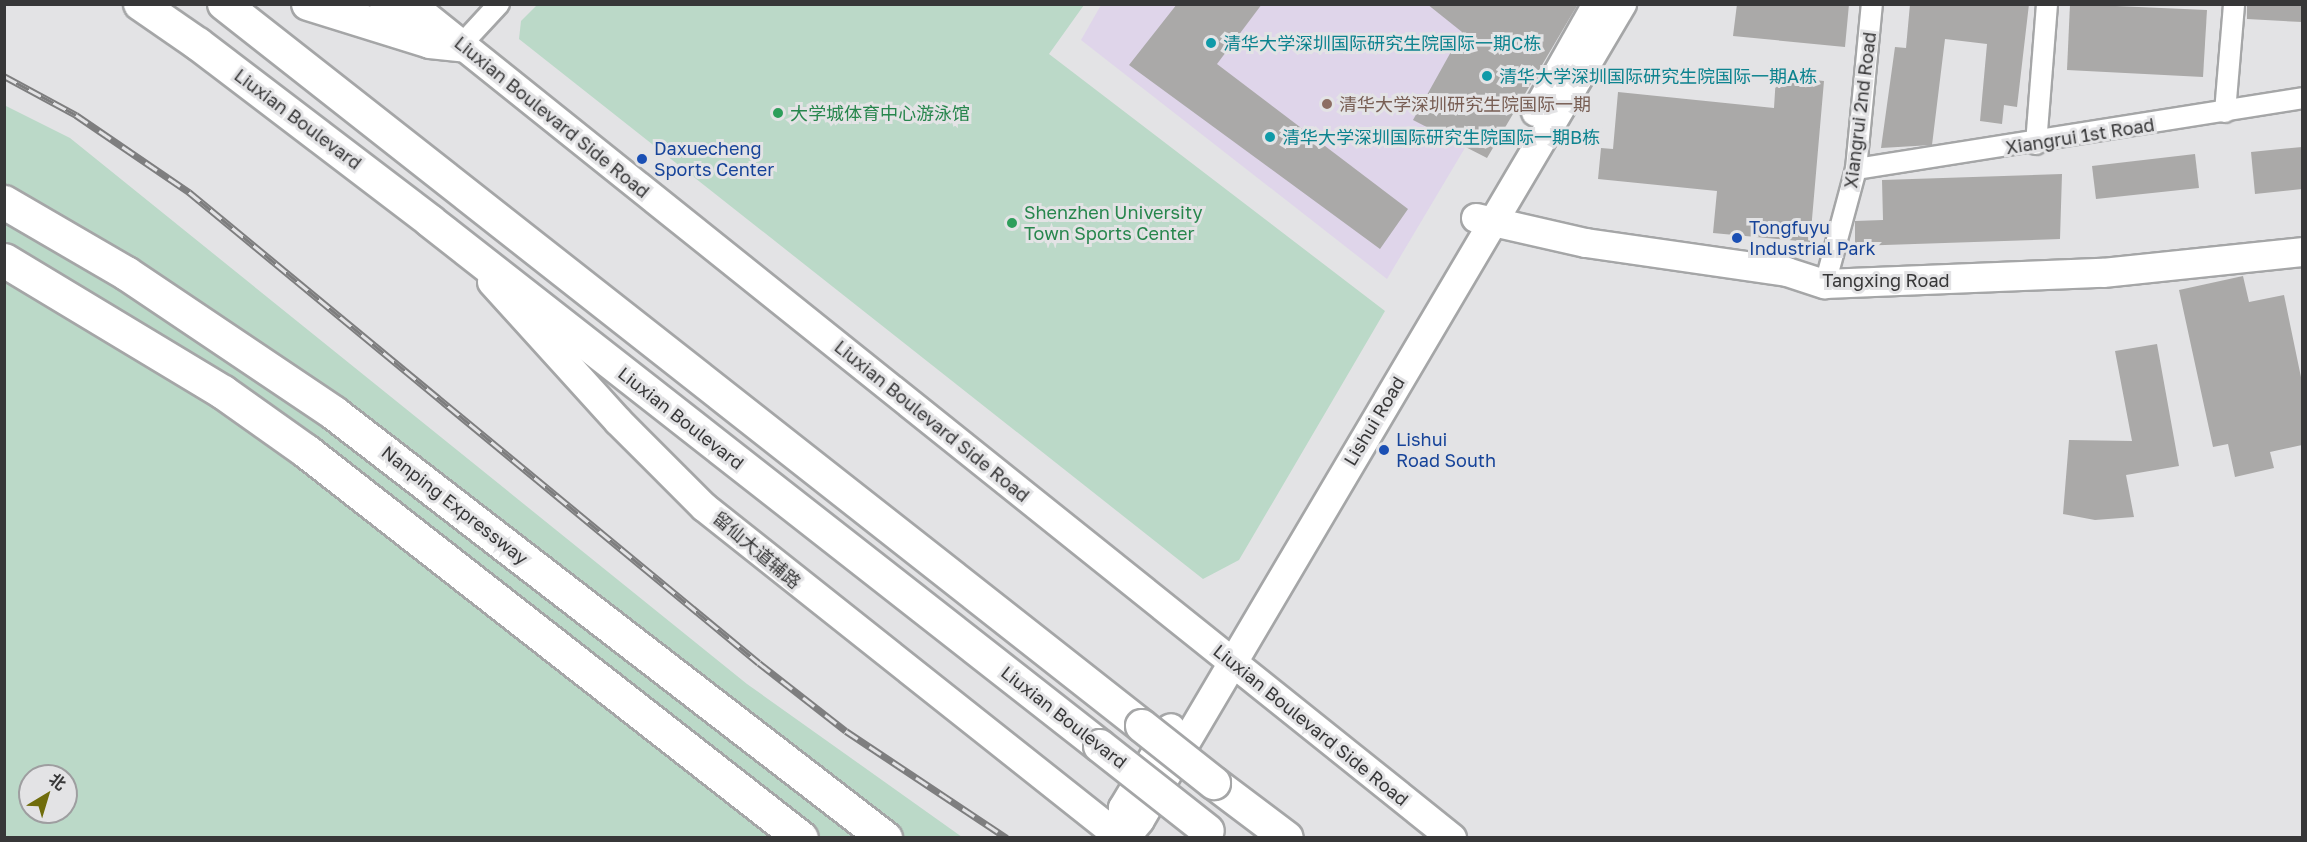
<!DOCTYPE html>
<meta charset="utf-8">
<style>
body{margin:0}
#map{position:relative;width:2307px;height:842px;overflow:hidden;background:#e3e3e5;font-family:"Golos Text","Noto Sans SC",sans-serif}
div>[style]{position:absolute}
.education>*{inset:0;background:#dfd5ea}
.green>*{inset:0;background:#bbd9c8}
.building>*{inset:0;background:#aaa9a8}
.roads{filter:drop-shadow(2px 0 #a5a6a7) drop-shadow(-2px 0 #a5a6a7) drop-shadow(0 2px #a5a6a7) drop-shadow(0 -2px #a5a6a7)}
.street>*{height:20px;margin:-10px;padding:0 10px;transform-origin:10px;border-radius:10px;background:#fff}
.secondary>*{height:28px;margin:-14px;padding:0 14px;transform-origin:14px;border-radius:14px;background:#fff}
.primary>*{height:32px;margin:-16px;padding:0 16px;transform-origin:16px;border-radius:16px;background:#fff}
.highway>*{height:33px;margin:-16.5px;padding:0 16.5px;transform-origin:16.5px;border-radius:16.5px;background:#fff}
.rail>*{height:7px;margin-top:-3.5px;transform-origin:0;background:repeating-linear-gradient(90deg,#e3e3e5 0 14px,#7e7e7f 0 28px);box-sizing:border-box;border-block:2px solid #7e7e7f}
.bridges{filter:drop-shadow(2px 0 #a5a6a7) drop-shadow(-2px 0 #a5a6a7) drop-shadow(0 2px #a5a6a7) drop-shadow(0 -2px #a5a6a7)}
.primary-bridge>*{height:32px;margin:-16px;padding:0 16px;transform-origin:16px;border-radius:16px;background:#fff}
.dots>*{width:16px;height:16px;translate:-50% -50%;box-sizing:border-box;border:3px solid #e3e3e5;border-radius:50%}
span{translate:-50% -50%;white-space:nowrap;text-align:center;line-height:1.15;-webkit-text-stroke:6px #e3e3e5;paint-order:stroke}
.culture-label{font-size:18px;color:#0d838f}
.left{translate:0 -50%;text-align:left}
.education-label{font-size:18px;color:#785e54}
.street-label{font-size:18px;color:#373738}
.leisure-label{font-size:18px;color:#27864d}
.transit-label{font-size:18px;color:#164399}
.frame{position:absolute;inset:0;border:6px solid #373738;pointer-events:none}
.north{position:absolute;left:18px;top:764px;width:60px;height:60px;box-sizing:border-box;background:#e3e3e5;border:2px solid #9e9ea0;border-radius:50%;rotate:38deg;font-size:16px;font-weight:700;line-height:24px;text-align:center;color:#373738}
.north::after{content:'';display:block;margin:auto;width:21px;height:27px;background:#706d0c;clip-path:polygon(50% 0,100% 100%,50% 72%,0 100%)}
</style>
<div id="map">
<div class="education">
<div style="clip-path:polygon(1101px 5px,1550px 5px,1387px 279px,1081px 40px)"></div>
</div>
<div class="green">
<div style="clip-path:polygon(538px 4px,1084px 5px,1049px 54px,1385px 311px,1239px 560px,1203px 579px,519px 39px,521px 21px)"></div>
<div style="clip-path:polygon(evenodd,4px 105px,70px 138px,747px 684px,962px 837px,5px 837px,4px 105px,30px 776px,66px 776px,66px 812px,30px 812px,30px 776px)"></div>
</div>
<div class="building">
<div style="clip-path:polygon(1177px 4px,1262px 4px,1217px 64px,1408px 209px,1380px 249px,1129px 65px)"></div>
<div style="clip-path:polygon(1427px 4px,1578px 4px,1487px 158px,1413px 120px,1462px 32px)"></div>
<div style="clip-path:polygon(1737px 4px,1849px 4px,1845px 47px,1733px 36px)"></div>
<div style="clip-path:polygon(1910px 4px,2029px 4px,2017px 107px,2004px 105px,2002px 124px,1980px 121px,1987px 44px,1945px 39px,1932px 145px,1881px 148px,1895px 47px,1906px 48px)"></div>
<div style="clip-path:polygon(2070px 4px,2207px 10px,2203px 77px,2067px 70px)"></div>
<div style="clip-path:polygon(2247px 4px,2302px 4px,2302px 22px,2247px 19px)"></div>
<div style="clip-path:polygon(1776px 76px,1824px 81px,1810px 242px,1713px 233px,1717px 191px,1598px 179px,1601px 148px,1613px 149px,1618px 92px,1774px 108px)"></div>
<div style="clip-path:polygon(2302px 147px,2302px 189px,2255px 194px,2251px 152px)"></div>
<div style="clip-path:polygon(2195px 154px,2199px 188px,2096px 199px,2092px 166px)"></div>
<div style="clip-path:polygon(2062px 174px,2060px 239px,1855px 246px,1855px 221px,1883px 220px,1882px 180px)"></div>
<div style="clip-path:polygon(2243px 276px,2249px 302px,2284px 295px,2302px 382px,2302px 445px,2270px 452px,2274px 468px,2235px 477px,2228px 444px,2213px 447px,2179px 290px)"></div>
<div style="clip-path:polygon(2157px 344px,2179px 466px,2126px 475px,2134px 517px,2095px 520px,2063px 514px,2069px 440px,2132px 441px,2115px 351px)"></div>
</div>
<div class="roads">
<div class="street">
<div style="left:461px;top:45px;width:56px;rotate:-47.2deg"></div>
<div style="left:2225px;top:112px;width:108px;rotate:-85.2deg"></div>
<div style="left:2036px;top:144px;width:140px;rotate:-85.5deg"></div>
<div style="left:1856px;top:169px;width:452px;rotate:-9deg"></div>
<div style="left:1825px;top:284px;width:119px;rotate:-74.9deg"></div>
<div style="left:1856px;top:169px;width:166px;rotate:-84.5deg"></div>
</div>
<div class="secondary">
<div style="left:384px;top:4px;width:49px;rotate:39.2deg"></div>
<div style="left:411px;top:4px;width:1334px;rotate:38.7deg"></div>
<div style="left:1536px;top:112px;width:124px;rotate:-60.5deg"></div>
<div style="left:1476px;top:218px;width:113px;rotate:12.8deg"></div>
<div style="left:1586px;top:243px;width:203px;rotate:8.2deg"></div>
<div style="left:1787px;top:272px;width:40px;rotate:18deg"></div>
<div style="left:1825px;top:284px;width:278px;rotate:-2.3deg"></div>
<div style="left:2103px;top:273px;width:200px;rotate:-6deg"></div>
<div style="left:492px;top:282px;width:188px;rotate:47.8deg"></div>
<div style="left:618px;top:421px;width:122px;rotate:45deg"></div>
<div style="left:704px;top:507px;width:532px;rotate:38.44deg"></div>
<div style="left:1124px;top:838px;width:30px;rotate:-92deg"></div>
<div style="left:1123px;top:808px;width:93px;rotate:-59deg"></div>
<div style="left:1125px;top:838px;width:23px;rotate:-50deg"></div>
<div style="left:1140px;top:820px;width:948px;rotate:-59.43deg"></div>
</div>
<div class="primary">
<div style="left:140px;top:4px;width:70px;rotate:34.6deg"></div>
<div style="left:198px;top:44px;width:292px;rotate:37.3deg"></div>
<div style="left:430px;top:221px;width:851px;rotate:38.08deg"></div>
<div style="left:224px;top:4px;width:1168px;rotate:38.18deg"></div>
<div style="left:308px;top:4px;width:128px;rotate:17.3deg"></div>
<div style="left:430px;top:42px;width:31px;rotate:6deg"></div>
<div style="left:1214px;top:783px;width:91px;rotate:37deg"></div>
</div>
<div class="highway">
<div style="left:4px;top:202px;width:141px;rotate:30.2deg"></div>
<div style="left:126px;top:273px;width:251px;rotate:33.9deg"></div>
<div style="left:334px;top:413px;width:696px;rotate:37.64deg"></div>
<div style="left:4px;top:260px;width:256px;rotate:31.1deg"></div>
<div style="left:223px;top:392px;width:102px;rotate:35.4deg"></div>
<div style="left:306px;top:451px;width:628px;rotate:38.02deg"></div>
</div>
</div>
<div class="rail">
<div style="left:4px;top:76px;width:82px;rotate:28.4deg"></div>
<div style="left:76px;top:115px;width:137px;rotate:34.3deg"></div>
<div style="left:189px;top:192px;width:739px;rotate:39.57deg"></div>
<div style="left:759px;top:663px;width:110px;rotate:38deg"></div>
<div style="left:846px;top:731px;width:193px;rotate:33.6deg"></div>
</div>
<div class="bridges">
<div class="primary-bridge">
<div style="left:1142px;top:726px;width:92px;rotate:38.4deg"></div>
<div style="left:1100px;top:746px;width:137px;rotate:38.2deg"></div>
</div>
</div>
<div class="dots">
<div style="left:1211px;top:43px;background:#0f9aa8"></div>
<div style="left:1487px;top:76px;background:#0f9aa8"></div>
<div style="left:1327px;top:104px;background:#8d6e63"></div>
<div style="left:778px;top:113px;background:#2e9e5b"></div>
<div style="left:1270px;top:137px;background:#0f9aa8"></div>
<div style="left:642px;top:159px;background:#1a4fb4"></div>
<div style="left:1012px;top:223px;background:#2e9e5b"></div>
<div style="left:1737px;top:238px;background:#1a4fb4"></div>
<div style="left:1384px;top:450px;background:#1a4fb4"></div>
</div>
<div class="culture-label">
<span class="left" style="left:1223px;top:43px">清华大学深圳国际研究生院国际一期C栋</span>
<span class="left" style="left:1499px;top:76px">清华大学深圳国际研究生院国际一期A栋</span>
<span class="left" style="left:1282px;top:137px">清华大学深圳国际研究生院国际一期B栋</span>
</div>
<div class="education-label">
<span class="left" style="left:1339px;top:104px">清华大学深圳研究生院国际一期</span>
</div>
<div class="street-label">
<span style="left:1860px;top:110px;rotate:-83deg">Xiangrui 2nd Road</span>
<span style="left:552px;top:117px;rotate:39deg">Liuxian Boulevard Side Road</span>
<span style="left:298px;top:119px;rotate:37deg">Liuxian Boulevard</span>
<span style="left:2080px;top:136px;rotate:-9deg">Xiangrui 1st Road</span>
<span style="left:1886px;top:280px">Tangxing Road</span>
<span style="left:681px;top:418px;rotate:38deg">Liuxian Boulevard</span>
<span style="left:932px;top:421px;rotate:39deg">Liuxian Boulevard Side Road</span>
<span style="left:1374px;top:421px;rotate:-59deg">Lishui Road</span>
<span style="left:455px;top:505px;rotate:38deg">Nanping Expressway</span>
<span style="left:757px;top:550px;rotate:40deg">留仙大道辅路</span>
<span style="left:1064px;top:717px;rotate:38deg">Liuxian Boulevard</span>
<span style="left:1311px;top:725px;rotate:39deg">Liuxian Boulevard Side Road</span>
</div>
<div class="leisure-label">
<span class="left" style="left:790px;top:113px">大学城体育中心游泳馆</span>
<span class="left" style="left:1024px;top:223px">Shenzhen University<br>Town Sports Center</span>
</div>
<div class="transit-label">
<span class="left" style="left:654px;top:159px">Daxuecheng<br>Sports Center</span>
<span class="left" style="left:1749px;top:238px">Tongfuyu<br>Industrial Park</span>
<span class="left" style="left:1396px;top:450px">Lishui<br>Road South</span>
</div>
<div class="frame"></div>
<div class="north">北</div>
</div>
